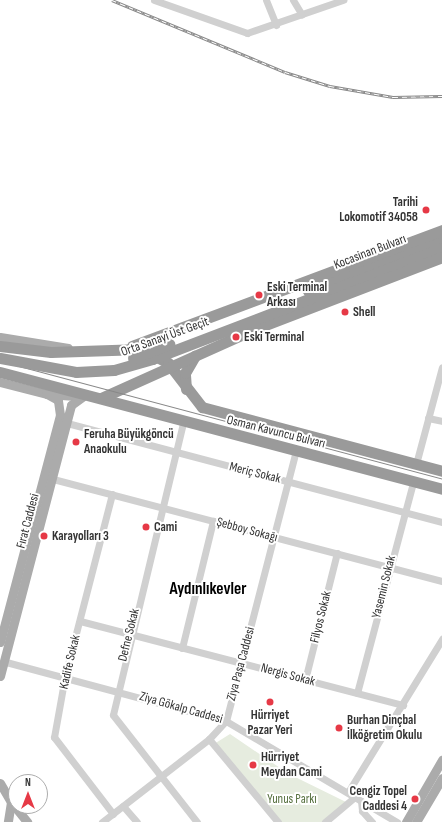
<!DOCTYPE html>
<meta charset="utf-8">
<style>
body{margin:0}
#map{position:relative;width:442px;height:822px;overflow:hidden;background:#fff;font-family:"Sofia Sans Condensed",sans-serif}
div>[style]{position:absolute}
.green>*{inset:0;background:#e6ecdf}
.minor>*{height:7px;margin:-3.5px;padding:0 3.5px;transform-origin:3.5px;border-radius:3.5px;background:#d0d0d0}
.major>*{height:9px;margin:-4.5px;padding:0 4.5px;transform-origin:4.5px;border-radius:4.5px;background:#ababab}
.highway>*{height:11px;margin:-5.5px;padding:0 5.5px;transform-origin:5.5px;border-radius:5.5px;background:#9a9a9a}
.tram>*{height:1px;margin:-0.5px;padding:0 0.5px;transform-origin:0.5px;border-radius:0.5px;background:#888}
.rail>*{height:3px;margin-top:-1.5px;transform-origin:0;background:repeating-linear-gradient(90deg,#fff 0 4.5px,#888 0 9px);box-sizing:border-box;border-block:1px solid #888}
.highway-bridge>*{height:11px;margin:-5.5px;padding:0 5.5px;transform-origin:5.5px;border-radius:5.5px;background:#9a9a9a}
.dots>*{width:11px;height:11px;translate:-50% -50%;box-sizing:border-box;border:2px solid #fff;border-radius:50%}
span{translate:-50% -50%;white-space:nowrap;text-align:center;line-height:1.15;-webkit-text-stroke:4px #fff;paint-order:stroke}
.poi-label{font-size:13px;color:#333;font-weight:700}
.right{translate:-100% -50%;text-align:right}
.left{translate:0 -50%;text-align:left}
.street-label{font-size:13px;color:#333}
.park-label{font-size:13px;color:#56703f}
.district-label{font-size:17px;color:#000;font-weight:700}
.north{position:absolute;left:8px;top:774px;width:40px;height:40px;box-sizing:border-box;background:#fff;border:1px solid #adadad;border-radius:50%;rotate:0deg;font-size:11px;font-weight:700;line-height:16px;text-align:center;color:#333}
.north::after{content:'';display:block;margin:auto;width:14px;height:18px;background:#e63946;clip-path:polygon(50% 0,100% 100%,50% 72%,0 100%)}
</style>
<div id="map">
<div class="green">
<div style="clip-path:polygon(230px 734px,289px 774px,346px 802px,323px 822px,278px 822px,214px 744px)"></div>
</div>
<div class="minor">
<div style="left:154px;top:0;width:99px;rotate:19.5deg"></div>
<div style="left:247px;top:33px;width:102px;rotate:-19deg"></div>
<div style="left:266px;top:0;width:27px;rotate:68deg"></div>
<div style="left:293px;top:0;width:17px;rotate:59deg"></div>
<div style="left:428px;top:418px;width:14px;rotate:12deg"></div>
<div style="left:67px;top:423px;width:388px;rotate:14.8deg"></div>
<div style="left:183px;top:423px;width:300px;rotate:103.5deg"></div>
<div style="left:113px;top:715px;width:136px;rotate:51.9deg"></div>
<div style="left:416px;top:464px;width:100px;rotate:-75deg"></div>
<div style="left:53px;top:479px;width:402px;rotate:14.7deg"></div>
<div style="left:112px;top:494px;width:188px;rotate:104.5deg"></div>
<div style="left:65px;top:676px;width:62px;rotate:100.2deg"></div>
<div style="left:54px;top:737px;width:97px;rotate:52.5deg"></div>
<div style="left:80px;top:621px;width:334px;rotate:14.6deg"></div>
<div style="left:182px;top:648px;width:131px;rotate:-76.3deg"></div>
<div style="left:6px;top:662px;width:228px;rotate:15deg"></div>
<div style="left:226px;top:721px;width:199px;rotate:30.6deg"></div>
<div style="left:305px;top:680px;width:131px;rotate:-75.9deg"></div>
<div style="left:357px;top:693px;width:218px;rotate:-75.1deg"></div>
<div style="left:209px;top:739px;width:108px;rotate:50.3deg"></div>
<div style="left:348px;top:792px;width:180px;rotate:-58.4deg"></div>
<div style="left:361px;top:801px;width:10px;rotate:84deg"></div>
<div style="left:362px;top:811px;width:15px;rotate:48deg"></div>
<div style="left:123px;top:806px;width:21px;rotate:49deg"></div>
<div style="left:102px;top:822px;width:135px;rotate:-37.8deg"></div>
<div style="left:209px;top:739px;width:25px;rotate:-47deg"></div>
<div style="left:226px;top:721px;width:279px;rotate:-75.5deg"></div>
<div style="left:325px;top:822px;width:39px;rotate:-40deg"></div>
</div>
<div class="major">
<div style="left:0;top:337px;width:69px;rotate:9.2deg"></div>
<div style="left:0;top:382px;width:49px;rotate:14.3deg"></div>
<div style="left:47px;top:394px;width:32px;rotate:4deg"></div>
<div style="left:0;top:642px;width:235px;rotate:-75.2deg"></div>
<div style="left:60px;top:415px;width:15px;rotate:-98deg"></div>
<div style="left:58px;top:400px;width:13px;rotate:-151deg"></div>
<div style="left:0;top:676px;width:280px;rotate:-75.3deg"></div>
<div style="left:71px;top:405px;width:14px;rotate:-36deg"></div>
<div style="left:0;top:783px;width:22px;rotate:60deg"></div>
<div style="left:11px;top:802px;width:20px;rotate:99deg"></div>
<div style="left:11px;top:802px;width:26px;rotate:51deg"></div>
<div style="left:406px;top:822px;width:72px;rotate:-59.9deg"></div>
<div style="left:416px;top:822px;width:51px;rotate:-59.4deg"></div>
</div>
<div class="highway">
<div style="left:308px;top:291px;width:144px;rotate:-21.2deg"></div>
<div style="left:311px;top:298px;width:140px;rotate:-20.9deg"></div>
<div style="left:0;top:346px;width:51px;rotate:6.7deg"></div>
<div style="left:51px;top:352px;width:91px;rotate:-1.9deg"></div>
<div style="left:142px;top:349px;width:30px;rotate:28deg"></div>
<div style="left:168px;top:363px;width:56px;rotate:52.3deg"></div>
<div style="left:202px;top:407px;width:248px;rotate:14.9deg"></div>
<div style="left:132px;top:346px;width:331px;rotate:-20.5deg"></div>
<div style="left:0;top:372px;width:457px;rotate:14.8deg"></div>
<div style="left:186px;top:389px;width:16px;rotate:-94deg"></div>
<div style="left:185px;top:373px;width:20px;rotate:-60deg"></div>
<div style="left:101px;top:398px;width:166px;rotate:-24.2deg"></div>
<div style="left:252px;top:330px;width:204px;rotate:-21deg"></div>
</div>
<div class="tram">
<div style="left:0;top:361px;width:457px;rotate:14.9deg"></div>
</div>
<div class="rail">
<div style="left:112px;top:0;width:187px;rotate:22.6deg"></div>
<div style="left:285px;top:72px;width:47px;rotate:17.3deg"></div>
<div style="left:330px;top:86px;width:64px;rotate:9.9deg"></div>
<div style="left:393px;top:97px;width:49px;rotate:-1.2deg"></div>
</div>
<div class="highway-bridge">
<div style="left:0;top:358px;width:77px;rotate:10.4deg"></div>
<div style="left:76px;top:372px;width:38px;rotate:-3deg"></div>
<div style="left:114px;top:370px;width:40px;rotate:-16deg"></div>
<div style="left:152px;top:359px;width:170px;rotate:-21deg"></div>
<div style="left:133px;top:358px;width:39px;rotate:-21deg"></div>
</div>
<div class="dots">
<div style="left:426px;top:210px;background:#e63946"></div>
<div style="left:259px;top:295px;background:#e63946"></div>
<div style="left:345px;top:312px;background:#e63946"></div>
<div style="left:236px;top:337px;background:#e63946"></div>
<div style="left:76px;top:442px;background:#e63946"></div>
<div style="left:146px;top:527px;background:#e63946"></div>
<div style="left:44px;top:536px;background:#e63946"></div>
<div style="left:270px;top:702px;background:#e63946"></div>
<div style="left:339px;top:728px;background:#e63946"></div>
<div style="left:253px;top:765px;background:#e63946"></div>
<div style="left:415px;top:799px;background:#e63946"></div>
</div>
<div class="poi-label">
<span class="right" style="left:418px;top:210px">Tarihi<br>Lokomotif 34058</span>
<span class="left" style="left:267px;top:295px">Eski Terminal<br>Arkası</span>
<span class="left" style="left:353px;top:312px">Shell</span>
<span class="left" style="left:244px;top:337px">Eski Terminal</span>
<span class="left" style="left:84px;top:442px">Feruha Büyükgöncü<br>Anaokulu</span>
<span class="left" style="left:154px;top:527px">Cami</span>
<span class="left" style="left:52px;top:536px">Karayolları 3</span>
<span style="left:270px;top:723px">Hürriyet<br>Pazar Yeri</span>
<span class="left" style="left:347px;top:728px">Burhan Dinçbal<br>İlköğretim Okulu</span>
<span class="left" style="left:261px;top:765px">Hürriyet<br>Meydan Cami</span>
<span class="right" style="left:407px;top:799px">Cengiz Topel<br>Caddesi 4</span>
</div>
<div class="street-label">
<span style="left:370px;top:252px;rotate:-21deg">Kocasinan Bulvarı</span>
<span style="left:165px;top:337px;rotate:-20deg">Orta Sanayi Üst Geçit</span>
<span style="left:276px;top:432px;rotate:14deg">Osman Kavuncu Bulvarı</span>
<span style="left:255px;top:473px;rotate:14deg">Meriç Sokak</span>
<span style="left:28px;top:521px;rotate:-75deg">Fırat Caddesi</span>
<span style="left:247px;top:530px;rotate:15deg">Şebboy Sokağı</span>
<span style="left:384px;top:587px;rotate:-76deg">Yasemin Sokak</span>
<span style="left:321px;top:617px;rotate:-76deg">Filyos Sokak</span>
<span style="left:129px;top:635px;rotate:-76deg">Defne Sokak</span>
<span style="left:70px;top:662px;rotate:-77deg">Kadife Sokak</span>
<span style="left:241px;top:664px;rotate:-75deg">Ziya Paşa Caddesi</span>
<span style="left:288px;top:675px;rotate:15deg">Nergis Sokak</span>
<span style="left:181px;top:708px;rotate:16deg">Ziya Gökalp Caddesi</span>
</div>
<div class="park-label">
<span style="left:292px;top:799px">Yunus Parkı</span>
</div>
<div class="district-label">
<span style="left:208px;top:590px">Aydınlıkevler</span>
</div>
<div class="north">N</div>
</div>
